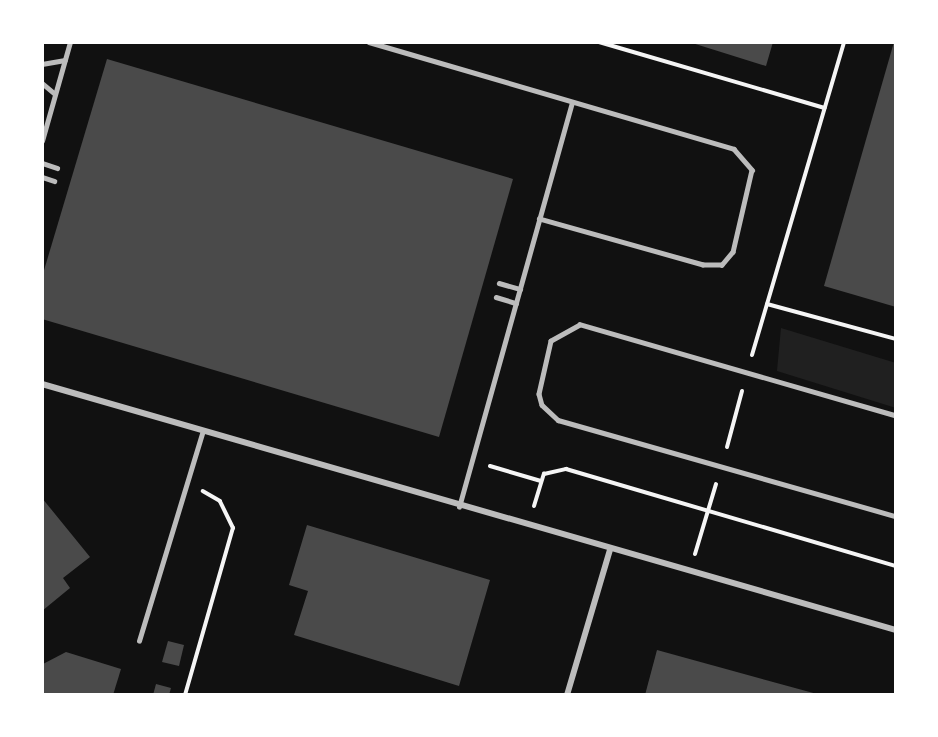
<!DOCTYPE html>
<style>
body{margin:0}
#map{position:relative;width:938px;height:737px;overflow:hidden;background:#111;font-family:"Fira Sans Condensed",sans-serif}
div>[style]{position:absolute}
.green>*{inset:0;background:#202020}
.building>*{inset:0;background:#4a4a4a}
.path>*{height:4px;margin:-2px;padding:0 2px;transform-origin:2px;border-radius:2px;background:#f5f5f5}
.service>*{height:4.5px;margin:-2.25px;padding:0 2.25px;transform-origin:2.25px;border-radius:2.25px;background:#bcbcbc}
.minor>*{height:6px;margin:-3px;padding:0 3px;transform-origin:3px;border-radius:3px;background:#bcbcbc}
span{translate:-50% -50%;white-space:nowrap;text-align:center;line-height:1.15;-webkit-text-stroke:6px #fff;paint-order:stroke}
.frame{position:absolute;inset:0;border:44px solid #fff;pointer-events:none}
</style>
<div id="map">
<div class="green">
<div style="clip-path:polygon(781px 328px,896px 363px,896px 408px,777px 371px)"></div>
</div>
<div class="building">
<div style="clip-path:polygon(689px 42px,773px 42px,766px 66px)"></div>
<div style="clip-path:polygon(894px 42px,896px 42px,896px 307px,824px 286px)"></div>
<div style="clip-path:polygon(107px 59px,513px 179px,439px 437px,42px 319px,42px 277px)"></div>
<div style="clip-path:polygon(42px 498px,90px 557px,63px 578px,70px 588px,42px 611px)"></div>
<div style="clip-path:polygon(307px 525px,490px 580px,459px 686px,294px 635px,308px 591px,289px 585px)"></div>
<div style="clip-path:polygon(168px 641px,184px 645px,179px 666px,162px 662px)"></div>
<div style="clip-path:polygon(657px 650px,817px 694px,817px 695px,645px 695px)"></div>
<div style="clip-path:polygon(66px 652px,121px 669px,113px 695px,42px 695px,43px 664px)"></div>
<div style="clip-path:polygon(156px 684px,171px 688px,169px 695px,153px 695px)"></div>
</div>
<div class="path">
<div style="left:599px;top:42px;width:235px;rotate:16.3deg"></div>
<div style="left:767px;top:304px;width:134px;rotate:15.2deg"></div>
<div style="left:752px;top:355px;width:326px;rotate:-73.6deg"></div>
<div style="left:727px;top:447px;width:58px;rotate:-75deg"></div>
<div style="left:490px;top:466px;width:53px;rotate:16.4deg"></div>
<div style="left:534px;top:506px;width:34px;rotate:-73deg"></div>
<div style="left:544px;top:474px;width:23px;rotate:-13deg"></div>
<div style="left:566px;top:469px;width:344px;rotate:16.4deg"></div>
<div style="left:695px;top:554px;width:73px;rotate:-73.3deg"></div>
<div style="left:185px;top:695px;width:174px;rotate:-74deg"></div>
<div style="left:233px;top:528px;width:30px;rotate:-116deg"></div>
<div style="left:220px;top:501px;width:20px;rotate:-150deg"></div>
</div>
<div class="service">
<div style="left:369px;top:42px;width:380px;rotate:16.3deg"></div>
<div style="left:734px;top:149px;width:28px;rotate:49deg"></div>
<div style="left:752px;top:170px;width:84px;rotate:103deg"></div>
<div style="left:733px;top:252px;width:17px;rotate:130deg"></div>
<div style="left:722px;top:265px;width:19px;rotate:180deg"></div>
<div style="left:703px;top:265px;width:170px;rotate:-164.3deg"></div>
<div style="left:42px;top:64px;width:23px;rotate:-10deg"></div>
<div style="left:42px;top:83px;width:17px;rotate:40deg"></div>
<div style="left:42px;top:141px;width:103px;rotate:-74.2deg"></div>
<div style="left:42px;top:163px;width:16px;rotate:18deg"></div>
<div style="left:42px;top:177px;width:13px;rotate:18deg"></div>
<div style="left:499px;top:283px;width:22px;rotate:16deg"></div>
<div style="left:496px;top:297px;width:21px;rotate:17deg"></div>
<div style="left:896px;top:416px;width:329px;rotate:-163.9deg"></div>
<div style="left:580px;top:325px;width:33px;rotate:151deg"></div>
<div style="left:551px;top:341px;width:54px;rotate:102.8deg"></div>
<div style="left:539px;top:394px;width:11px;rotate:75deg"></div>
<div style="left:542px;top:405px;width:22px;rotate:43deg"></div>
<div style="left:558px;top:420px;width:351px;rotate:15.9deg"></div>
<div style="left:459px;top:507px;width:420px;rotate:-74.4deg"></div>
<div style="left:139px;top:641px;width:217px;rotate:-73.1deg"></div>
</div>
<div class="minor">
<div style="left:42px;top:384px;width:889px;rotate:16.07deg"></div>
<div style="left:567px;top:695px;width:151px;rotate:-73.5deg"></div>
</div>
<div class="frame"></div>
</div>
